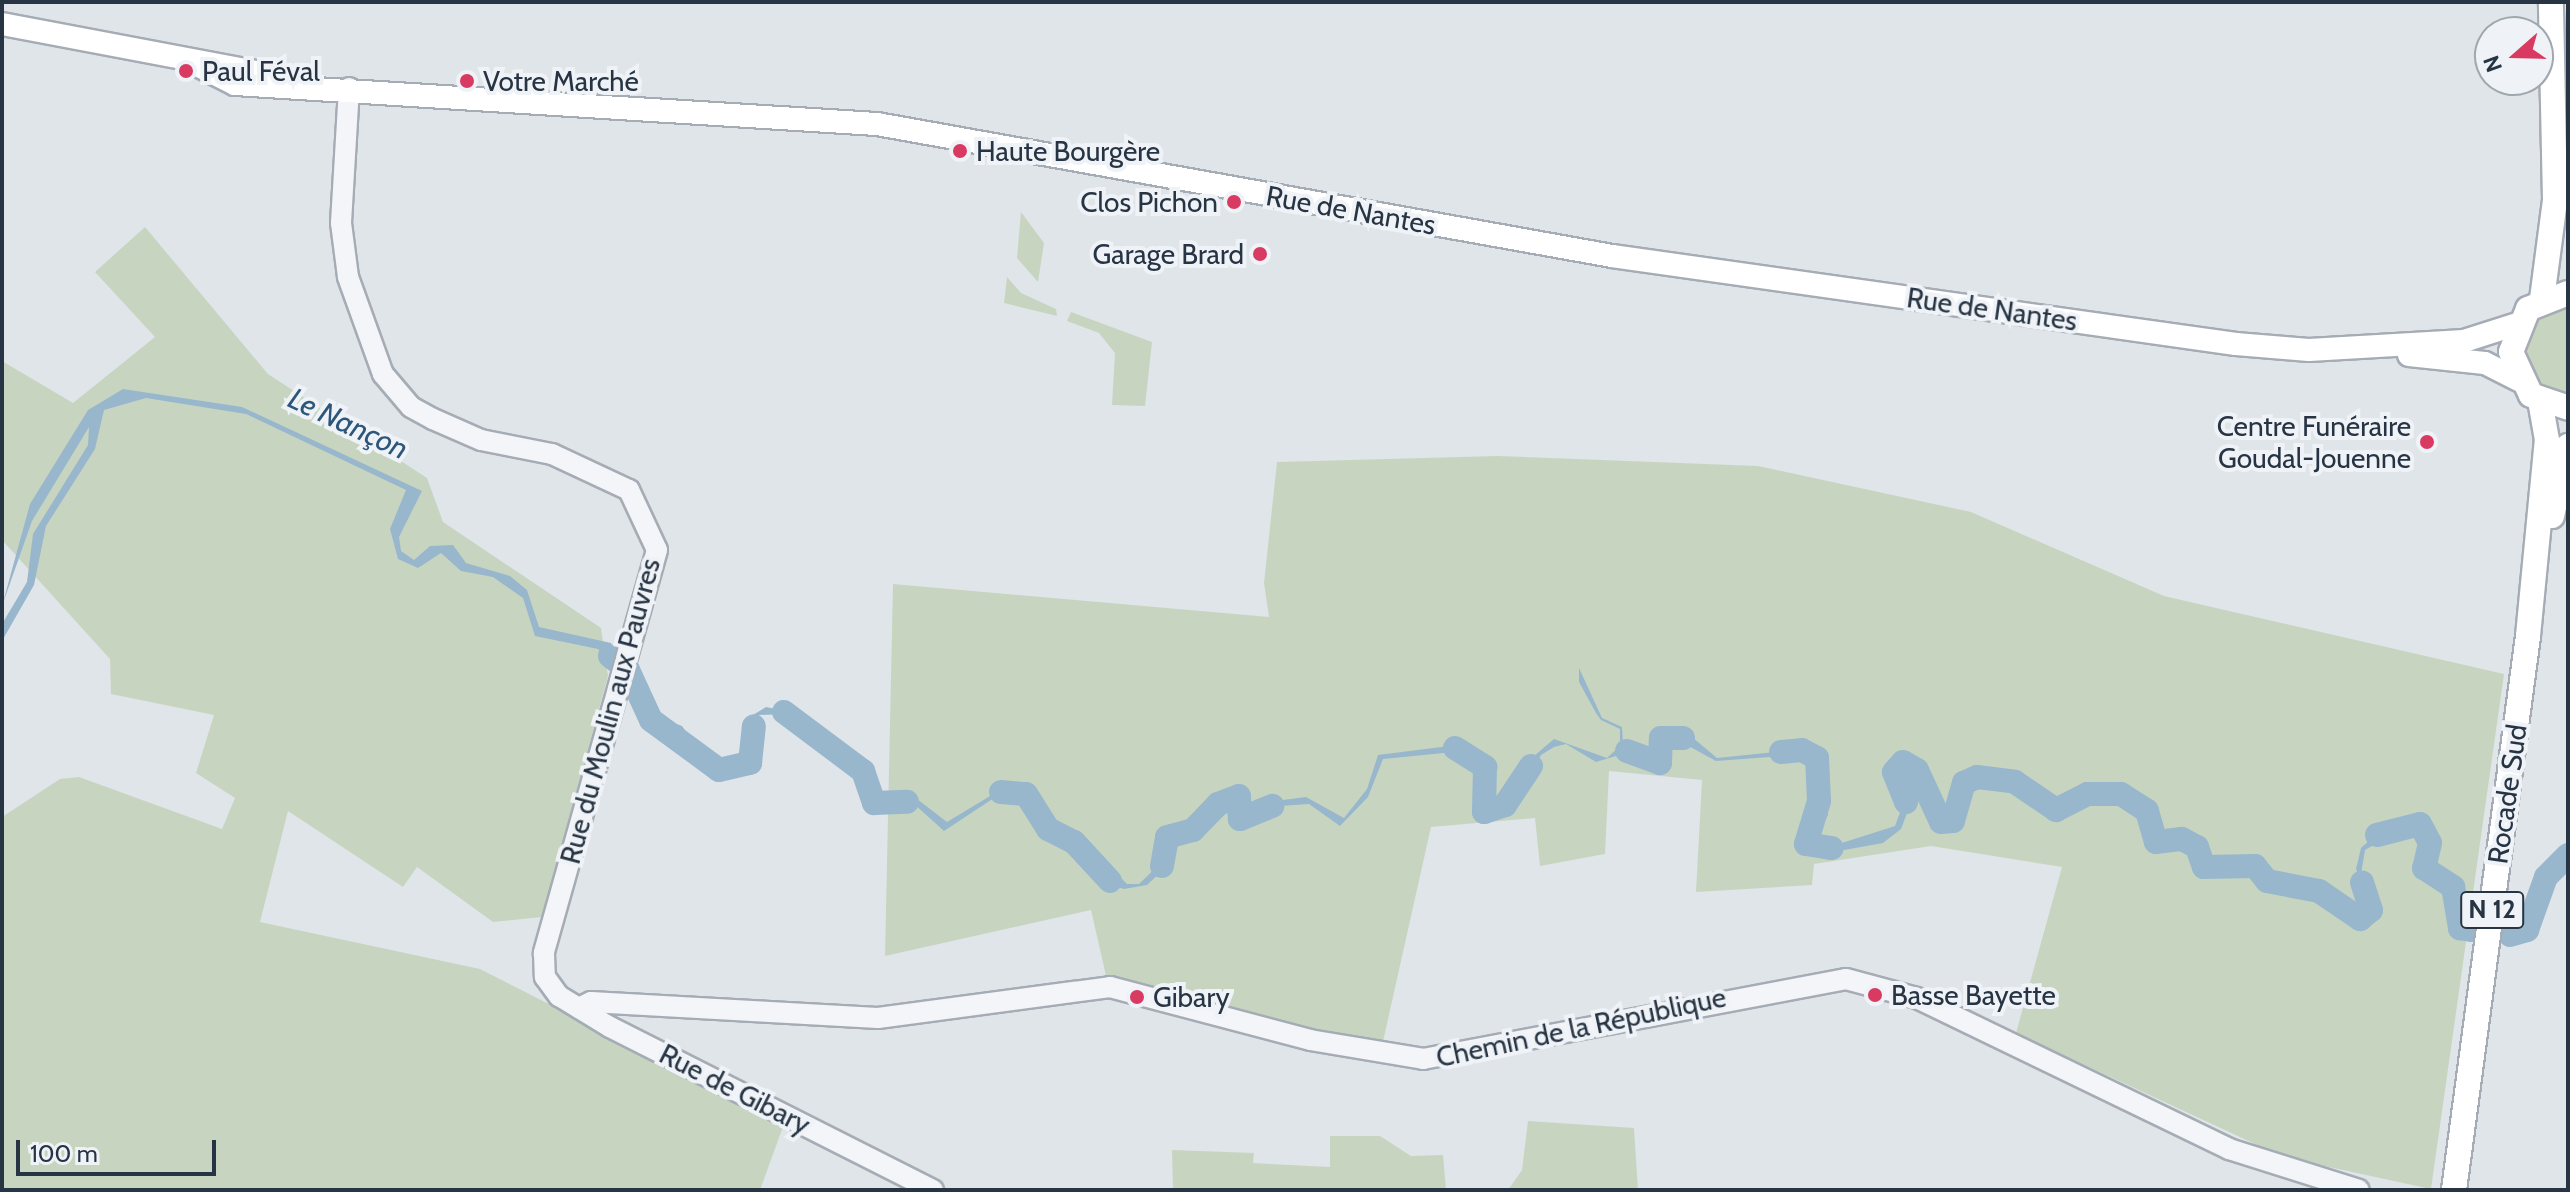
<!DOCTYPE html>
<meta charset="utf-8">
<style>
body{margin:0}
#map{position:relative;width:2570px;height:1192px;overflow:hidden;background:#e0e5ea;font-family:Cabin,sans-serif}
div>[style]{position:absolute}
.green>*{inset:0;background:#c7d5c0}
.water>*{inset:0;background:#98b7cd}
.river>*{height:24px;margin:-12px;padding:0 12px;transform-origin:12px;border-radius:12px;background:#98b7cd}
.roads{filter:drop-shadow(2px 0 #a5acb5) drop-shadow(-2px 0 #a5acb5) drop-shadow(0 2px #a5acb5) drop-shadow(0 -2px #a5acb5)}
.tertiary>*{height:20px;margin:-10px;padding:0 10px;transform-origin:10px;border-radius:10px;background:#f3f5f8}
.secondary>*{height:22px;margin:-11px;padding:0 11px;transform-origin:11px;border-radius:11px;background:#fff}
.primary>*{height:24px;margin:-12px;padding:0 12px;transform-origin:12px;border-radius:12px;background:#fff}
.dots>*{width:22px;height:22px;translate:-50% -50%;box-sizing:border-box;border:4px solid #eff3f7;border-radius:50%}
span{translate:-50% -50%;white-space:nowrap;text-align:center;line-height:1.15;-webkit-text-stroke:8px #eff3f7;paint-order:stroke}
.shield-label span{padding:2px 6px;background:#eff3f7;border:2px solid;border-radius:6px;-webkit-text-stroke-width:0}
.shield-label{font-size:26px;color:#273443;font-weight:700}
.poi-label{font-size:28px;color:#273443}
.left{translate:0 -50%;text-align:left}
.right{translate:-100% -50%;text-align:right}
.street-label{font-size:28px;color:#273443}
.water-label{font-size:30px;color:#2d577a;font-style:italic}
.frame{position:absolute;inset:0;border:4px solid #273443;pointer-events:none}
.north{position:absolute;left:2474px;top:16px;width:80px;height:80px;box-sizing:border-box;background:#eff3f7;border:2px solid #9fa7af;border-radius:50%;rotate:250deg;font-size:22px;font-weight:700;line-height:32px;text-align:center;color:#273443}
.north::after{content:'';display:block;margin:auto;width:28px;height:36px;background:#d93a62;clip-path:polygon(50% 0,100% 100%,50% 72%,0 100%)}
.scale{position:absolute;left:16px;top:1140px;width:200px;height:36px;box-sizing:border-box;border:4px solid #273443;border-top:0;padding-left:10px;font-size:24px;line-height:28px;white-space:nowrap;color:#273443;-webkit-text-stroke:6px #eff3f7;paint-order:stroke}
</style>
<div id="map">
<div class="green">
<div style="clip-path:polygon(1021px 212px,1044px 243px,1038px 282px,1017px 258px)"></div>
<div style="clip-path:polygon(145px 227px,268px 374px,427px 478px,443px 522px,601px 628px,608px 676px,542px 917px,493px 922px,417px 867px,403px 887px,288px 811px,260px 922px,480px 969px,784px 1124px,760px 1190px,2px 1190px,2px 817px,60px 779px,79px 777px,222px 829px,235px 798px,196px 773px,214px 715px,111px 694px,110px 659px,2px 540px,2px 361px,73px 403px,155px 337px,95px 272px)"></div>
<div style="clip-path:polygon(1007px 277px,1021px 293px,1056px 309px,1057px 316px,1004px 303px)"></div>
<div style="clip-path:polygon(2568px 302px,2568px 401px,2544px 395px,2520px 367px,2529px 320px)"></div>
<div style="clip-path:polygon(1071px 312px,1152px 342px,1145px 406px,1112px 405px,1115px 353px,1099px 333px,1067px 321px)"></div>
<div style="clip-path:polygon(1497px 456px,1758px 466px,1971px 512px,2164px 596px,2504px 674px,2431px 1189px,2283px 1157px,2016px 1033px,2062px 867px,1931px 846px,1814px 864px,1812px 885px,1696px 892px,1702px 780px,1609px 771px,1605px 854px,1540px 866px,1535px 818px,1431px 827px,1380px 1055px,1106px 976px,1091px 910px,885px 956px,893px 584px,1269px 617px,1264px 583px,1277px 462px)"></div>
<div style="clip-path:polygon(1528px 1121px,1634px 1128px,1638px 1190px,1508px 1190px,1522px 1170px)"></div>
<div style="clip-path:polygon(1330px 1136px,1380px 1136px,1411px 1156px,1443px 1155px,1446px 1190px,1173px 1190px,1172px 1150px,1254px 1153px,1253px 1163px,1330px 1167px)"></div>
</div>
<div class="water">
<div style="clip-path:polygon(123px 389px,242px 407px,422px 491px,399px 537px,401px 551px,414px 560px,430px 546px,453px 545px,466px 563px,510px 576px,527px 590px,539px 627px,611px 643px,614px 666px,598px 649px,535px 636px,523px 598px,493px 577px,461px 571px,441px 553px,418px 568px,398px 559px,390px 529px,406px 490px,246px 414px,146px 398px,104px 410px,95px 449px,46px 526px,34px 585px,2px 641px,2px 624px,27px 582px,33px 534px,88px 445px,89px 427px,32px 521px,2px 606px,30px 504px,88px 410px)"></div>
<div style="clip-path:polygon(628px 664px,639px 672px,649px 714px,682px 726px,703px 756px,744px 768px,752px 761px,753px 715px,766px 707px,786px 711px,815px 723px,874px 776px,872px 794px,881px 804px,917px 799px,947px 822px,995px 793px,1022px 787px,1045px 805px,1050px 826px,1087px 844px,1127px 884px,1139px 884px,1167px 857px,1164px 838px,1196px 829px,1207px 810px,1240px 790px,1245px 789px,1250px 817px,1275px 801px,1306px 797px,1344px 818px,1367px 789px,1378px 755px,1457px 745px,1490px 757px,1492px 806px,1511px 801px,1527px 762px,1554px 739px,1607px 758px,1620px 746px,1620px 729px,1601px 720px,1596px 713px,1579px 682px,1579px 668px,1602px 718px,1622px 727px,1623px 746px,1655px 764px,1654px 741px,1666px 731px,1692px 737px,1717px 758px,1813px 748px,1824px 756px,1828px 815px,1812px 843px,1823px 849px,1895px 826px,1905px 799px,1884px 766px,1897px 754px,1928px 775px,1947px 823px,1959px 818px,1956px 785px,1984px 775px,2002px 773px,2032px 784px,2062px 810px,2077px 791px,2134px 789px,2154px 801px,2161px 841px,2185px 834px,2207px 849px,2208px 867px,2253px 861px,2278px 884px,2331px 890px,2357px 917px,2371px 912px,2356px 869px,2361px 848px,2383px 828px,2404px 820px,2406px 826px,2365px 850px,2361px 874px,2373px 913px,2363px 923px,2338px 912px,2327px 895px,2267px 884px,2255px 866px,2204px 870px,2201px 850px,2181px 841px,2157px 846px,2149px 811px,2125px 797px,2084px 797px,2063px 814px,2026px 789px,1991px 778px,1964px 787px,1960px 819px,1957px 825px,1940px 826px,1927px 785px,1904px 764px,1894px 771px,1909px 808px,1901px 829px,1883px 843px,1822px 854px,1805px 843px,1821px 810px,1820px 761px,1811px 754px,1716px 761px,1672px 737px,1659px 745px,1666px 761px,1658px 770px,1629px 752px,1596px 762px,1566px 744px,1554px 747px,1541px 755px,1514px 803px,1486px 815px,1487px 767px,1464px 751px,1383px 759px,1368px 797px,1340px 826px,1309px 804px,1280px 806px,1242px 823px,1242px 797px,1218px 809px,1196px 833px,1168px 839px,1170px 860px,1163px 870px,1147px 885px,1124px 889px,1108px 884px,1080px 847px,1044px 827px,1038px 804px,1020px 793px,994px 798px,944px 831px,914px 804px,879px 809px,870px 796px,866px 774px,809px 724px,785px 714px,759px 715px,755px 763px,741px 772px,720px 774px,644px 714px)"></div>
</div>
<div class="river">
<div style="left:610px;top:656px;width:23px;rotate:38deg"></div>
<div style="left:628px;top:670px;width:55px;rotate:65.3deg"></div>
<div style="left:651px;top:720px;width:84px;rotate:36.3deg"></div>
<div style="left:719px;top:770px;width:32px;rotate:-13deg"></div>
<div style="left:750px;top:763px;width:37px;rotate:-84deg"></div>
<div style="left:784px;top:712px;width:99px;rotate:36.8deg"></div>
<div style="left:863px;top:771px;width:34px;rotate:71deg"></div>
<div style="left:874px;top:803px;width:33px;rotate:-2deg"></div>
<div style="left:1455px;top:748px;width:36px;rotate:32deg"></div>
<div style="left:1485px;top:767px;width:45px;rotate:91.3deg"></div>
<div style="left:1484px;top:812px;width:22px;rotate:-18deg"></div>
<div style="left:1505px;top:805px;width:47px;rotate:-56.3deg"></div>
<div style="left:1627px;top:751px;width:35px;rotate:20deg"></div>
<div style="left:1660px;top:763px;width:25px;rotate:-88deg"></div>
<div style="left:1661px;top:738px;width:22px"></div>
<div style="left:1781px;top:752px;width:21px;rotate:-5deg"></div>
<div style="left:1802px;top:750px;width:17px;rotate:28deg"></div>
<div style="left:1817px;top:758px;width:43px;rotate:87.3deg"></div>
<div style="left:1819px;top:801px;width:45px;rotate:106.8deg"></div>
<div style="left:1806px;top:844px;width:26px;rotate:9deg"></div>
<div style="left:1001px;top:792px;width:25px;rotate:5deg"></div>
<div style="left:1026px;top:794px;width:41px;rotate:57.8deg"></div>
<div style="left:1048px;top:829px;width:29px;rotate:27deg"></div>
<div style="left:1074px;top:842px;width:53px;rotate:47.3deg"></div>
<div style="left:1906px;top:802px;width:32px;rotate:-112deg"></div>
<div style="left:1894px;top:772px;width:13px;rotate:-48deg"></div>
<div style="left:1903px;top:762px;width:16px;rotate:30deg"></div>
<div style="left:1917px;top:770px;width:57px;rotate:65.2deg"></div>
<div style="left:1941px;top:822px;width:12px;rotate:-5deg"></div>
<div style="left:1953px;top:821px;width:40px;rotate:-74deg"></div>
<div style="left:1964px;top:783px;width:14px;rotate:-25deg"></div>
<div style="left:1977px;top:777px;width:38px;rotate:7deg"></div>
<div style="left:2015px;top:782px;width:50px;rotate:34.3deg"></div>
<div style="left:2056px;top:810px;width:35px;rotate:-27deg"></div>
<div style="left:2087px;top:794px;width:34px"></div>
<div style="left:2121px;top:794px;width:31px;rotate:33deg"></div>
<div style="left:2147px;top:811px;width:32px;rotate:74deg"></div>
<div style="left:2156px;top:842px;width:26px;rotate:-7deg"></div>
<div style="left:2182px;top:839px;width:17px;rotate:28deg"></div>
<div style="left:2197px;top:847px;width:21px;rotate:71deg"></div>
<div style="left:2204px;top:867px;width:51px;rotate:-1.1deg"></div>
<div style="left:2255px;top:866px;width:19px;rotate:51deg"></div>
<div style="left:2267px;top:881px;width:53px;rotate:10.9deg"></div>
<div style="left:2319px;top:891px;width:50px;rotate:34.3deg"></div>
<div style="left:2360px;top:919px;width:14px;rotate:-39deg"></div>
<div style="left:2371px;top:910px;width:29px;rotate:-108deg"></div>
<div style="left:2377px;top:835px;width:44px;rotate:-14.3deg"></div>
<div style="left:2420px;top:824px;width:21px;rotate:62deg"></div>
<div style="left:2430px;top:843px;width:26px;rotate:103deg"></div>
<div style="left:2424px;top:868px;width:35px;rotate:33deg"></div>
<div style="left:2453px;top:887px;width:42px;rotate:80.3deg"></div>
<div style="left:2460px;top:928px;width:11px;rotate:10deg"></div>
<div style="left:1162px;top:866px;width:29px;rotate:-80deg"></div>
<div style="left:1167px;top:837px;width:27px;rotate:-15deg"></div>
<div style="left:1193px;top:830px;width:36px;rotate:-46deg"></div>
<div style="left:1218px;top:804px;width:22px;rotate:-21deg"></div>
<div style="left:1239px;top:796px;width:23px;rotate:88deg"></div>
<div style="left:1240px;top:819px;width:35px;rotate:-22deg"></div>
<div style="left:2510px;top:935px;width:18px;rotate:-16deg"></div>
<div style="left:2527px;top:930px;width:56px;rotate:-70.3deg"></div>
<div style="left:2546px;top:877px;width:31px;rotate:-45deg"></div>
</div>
<div class="roads">
<div class="tertiary">
<div style="left:349px;top:88px;width:135px;rotate:93.4deg"></div>
<div style="left:341px;top:223px;width:54px;rotate:82.6deg"></div>
<div style="left:348px;top:277px;width:103px;rotate:70.2deg"></div>
<div style="left:383px;top:374px;width:43px;rotate:49.7deg"></div>
<div style="left:411px;top:407px;width:25px;rotate:29deg"></div>
<div style="left:433px;top:419px;width:52px;rotate:23.6deg"></div>
<div style="left:481px;top:440px;width:72px;rotate:11.2deg"></div>
<div style="left:552px;top:454px;width:85px;rotate:25.1deg"></div>
<div style="left:629px;top:490px;width:66px;rotate:65deg"></div>
<div style="left:657px;top:550px;width:419px;rotate:105.7deg"></div>
<div style="left:544px;top:953px;width:24px;rotate:88deg"></div>
<div style="left:545px;top:977px;width:24px;rotate:54deg"></div>
<div style="left:559px;top:996px;width:60px;rotate:31.3deg"></div>
<div style="left:610px;top:1027px;width:362px;rotate:26.8deg"></div>
<div style="left:579px;top:1008px;width:13px;rotate:-27deg"></div>
<div style="left:591px;top:1002px;width:287px;rotate:3.2deg"></div>
<div style="left:878px;top:1018px;width:234px;rotate:-7.6deg"></div>
<div style="left:1110px;top:987px;width:207px;rotate:14.8deg"></div>
<div style="left:1310px;top:1040px;width:115px;rotate:9.5deg"></div>
<div style="left:1423px;top:1059px;width:430px;rotate:-10.7deg"></div>
<div style="left:1846px;top:979px;width:73px;rotate:15deg"></div>
<div style="left:1917px;top:998px;width:347px;rotate:25.8deg"></div>
<div style="left:2229px;top:1149px;width:136px;rotate:17.5deg"></div>
</div>
<div class="secondary">
<div style="left:2px;top:24px;width:276px;rotate:10.7deg"></div>
<div style="left:185px;top:59px;width:56px;rotate:26.6deg"></div>
<div style="left:235px;top:84px;width:643px;rotate:3.57deg"></div>
<div style="left:877px;top:124px;width:747px;rotate:10.18deg"></div>
<div style="left:1612px;top:256px;width:630px;rotate:8.03deg"></div>
<div style="left:2236px;top:344px;width:73px;rotate:4.7deg"></div>
<div style="left:2309px;top:350px;width:155px;rotate:-3.3deg"></div>
<div style="left:2464px;top:341px;width:56px;rotate:-17.8deg"></div>
<div style="left:2409px;top:355px;width:76px;rotate:6deg"></div>
<div style="left:2485px;top:363px;width:37px;rotate:27deg"></div>
</div>
<div class="primary">
<div style="left:2568px;top:293px;width:43px;rotate:158.2deg"></div>
<div style="left:2528px;top:309px;width:46px;rotate:111.6deg"></div>
<div style="left:2511px;top:352px;width:47px;rotate:65.1deg"></div>
<div style="left:2531px;top:395px;width:39px;rotate:19deg"></div>
<div style="left:2542px;top:299px;width:100px;rotate:-82.5deg"></div>
<div style="left:2555px;top:200px;width:198px;rotate:-91.2deg"></div>
<div style="left:2552px;top:516px;width:72px;rotate:-77.1deg"></div>
<div style="left:2454px;top:1190px;width:559px;rotate:-82.39deg"></div>
<div style="left:2528px;top:636px;width:197px;rotate:-84.5deg"></div>
<div style="left:2547px;top:440px;width:40px;rotate:-100deg"></div>
</div>
</div>
<div class="dots">
<div style="left:186px;top:71px;background:#d93a62"></div>
<div style="left:467px;top:81px;background:#d93a62"></div>
<div style="left:960px;top:151px;background:#d93a62"></div>
<div style="left:1234px;top:202px;background:#d93a62"></div>
<div style="left:1260px;top:254px;background:#d93a62"></div>
<div style="left:2427px;top:442px;background:#d93a62"></div>
<div style="left:1875px;top:995px;background:#d93a62"></div>
<div style="left:1137px;top:997px;background:#d93a62"></div>
</div>
<div class="shield-label">
<span style="left:2492px;top:910px">N 12</span>
</div>
<div class="poi-label">
<span class="left" style="left:202px;top:71px">Paul Féval</span>
<span class="left" style="left:483px;top:81px">Votre Marché</span>
<span class="left" style="left:976px;top:151px">Haute Bourgère</span>
<span class="right" style="left:1218px;top:202px">Clos Pichon</span>
<span class="right" style="left:1244px;top:254px">Garage Brard</span>
<span class="right" style="left:2411px;top:442px">Centre Funéraire<br>Goudal-Jouenne</span>
<span class="left" style="left:1891px;top:995px">Basse Bayette</span>
<span class="left" style="left:1153px;top:997px">Gibary</span>
</div>
<div class="street-label">
<span style="left:1351px;top:210px;rotate:10deg">Rue de Nantes</span>
<span style="left:1992px;top:309px;rotate:8deg">Rue de Nantes</span>
<span style="left:610px;top:711px;rotate:-75deg">Rue du Moulin aux Pauvres</span>
<span style="left:2507px;top:794px;rotate:-82deg">Rocade Sud</span>
<span style="left:1581px;top:1027px;rotate:-12deg">Chemin de la République</span>
<span style="left:735px;top:1089px;rotate:27deg">Rue de Gibary</span>
</div>
<div class="water-label">
<span style="left:348px;top:424px;rotate:25deg">Le Nançon</span>
</div>
<div class="frame"></div>
<div class="north">N</div>
<div class="scale">100 m</div>
</div>
